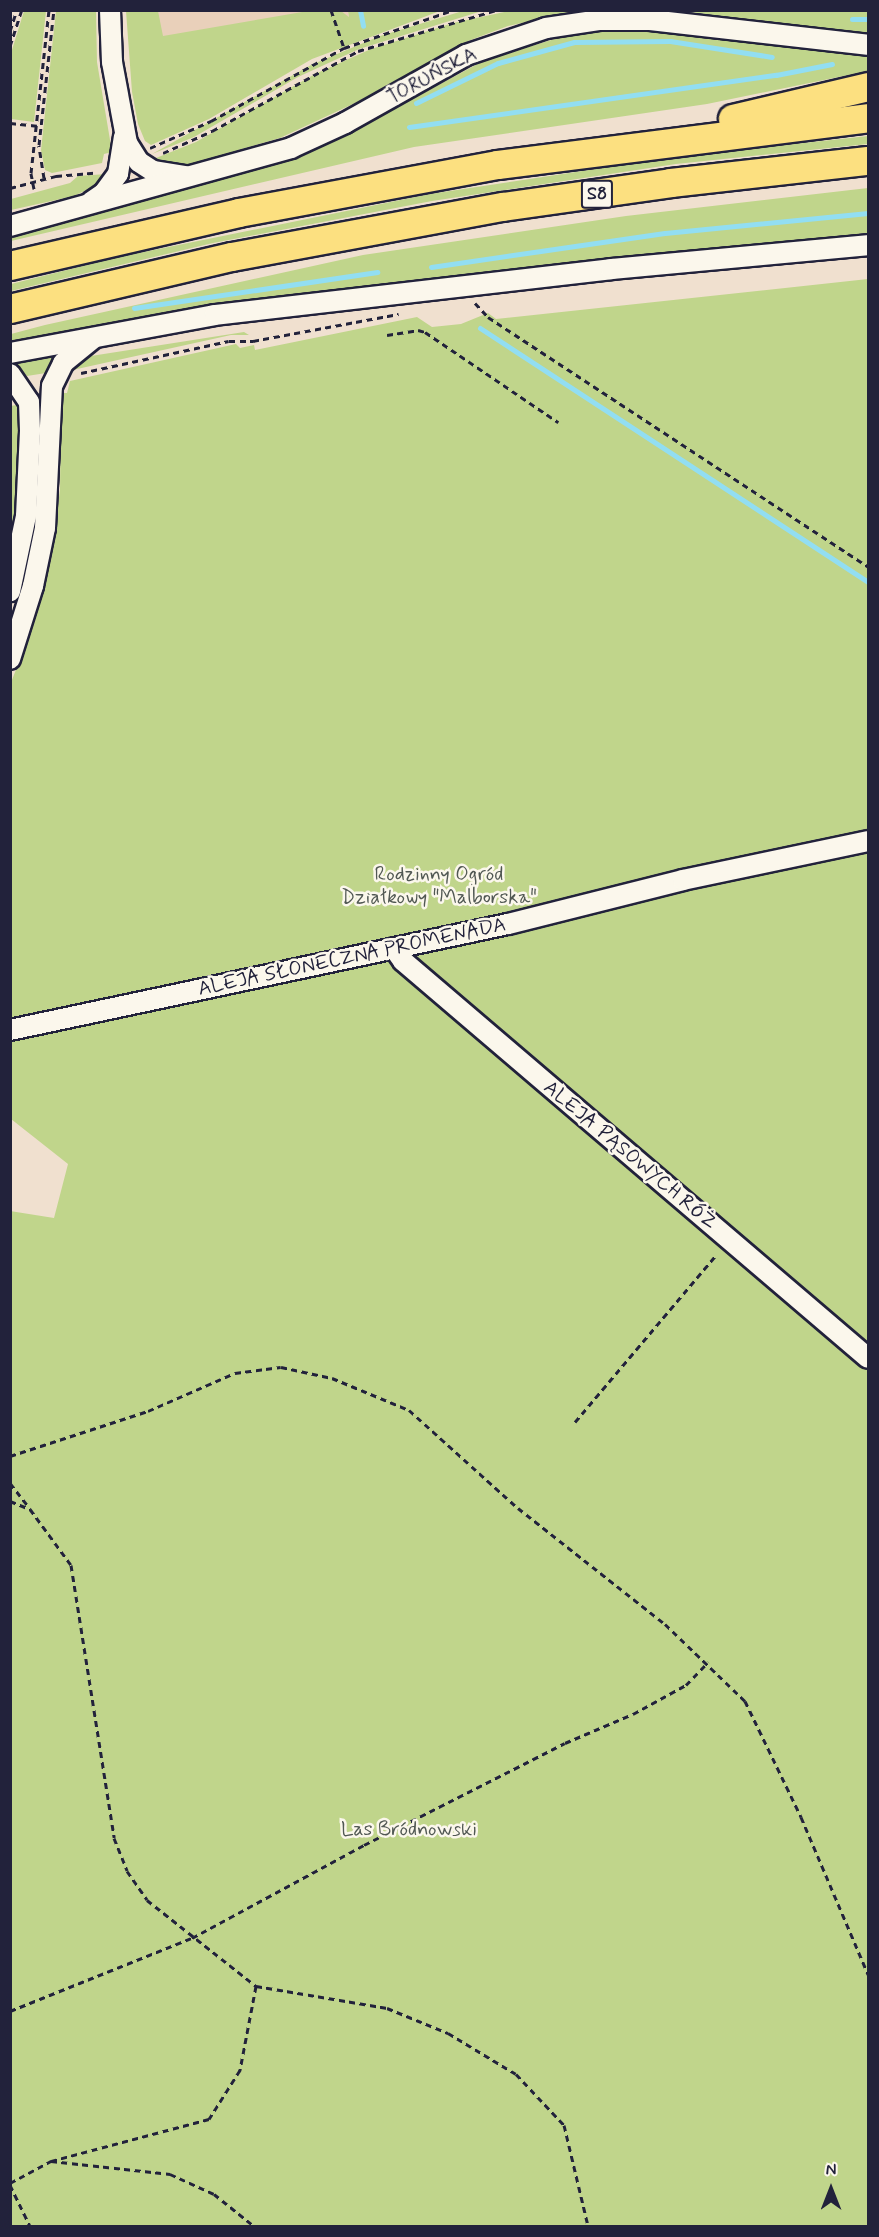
<!DOCTYPE html>
<meta charset="utf-8">
<style>
body{margin:0}
#map{position:relative;width:879px;height:2237px;overflow:hidden;background:#f0e0cf;font-family:Mynerve,sans-serif}
div>[style]{position:absolute}
.built>*{inset:0;background:#e9d0ba}
.green>*{inset:0;background:#c0d58b}
.stream>*{height:5px;margin:-2.5px;padding:0 2.5px;transform-origin:2.5px;border-radius:2.5px;background:#92def2}
.path>*{height:3px;margin-top:-1.5px;transform-origin:0;background:repeating-linear-gradient(90deg,#22223b 0 6px,transparent 0 10.5px)}
.roads{filter:drop-shadow(2px 0 #22223b) drop-shadow(-2px 0 #22223b) drop-shadow(0 2px #22223b) drop-shadow(0 -2px #22223b)}
.minor>*{height:20px;margin:-10px;padding:0 10px;transform-origin:10px;border-radius:10px;background:#fbf7ec}
.highway>*{height:28px;margin:-14px;padding:0 14px;transform-origin:14px;border-radius:14px;background:#fce080}
span{translate:-50% -50%;white-space:nowrap;text-align:center;line-height:1.15;-webkit-text-stroke:5px #fbf7ec;paint-order:stroke}
.shield-label span{padding:2px 4px;background:#fbf7ec;border:2px solid;border-radius:4px;-webkit-text-stroke-width:0}
.shield-label{font-size:18px;color:#22223b;font-weight:700}
.street-label{font-size:20px;color:#22223b}
.park-label{font-size:20px;color:#515853}
.frame{position:absolute;inset:0;border:12px solid #22223b;pointer-events:none}
.north{position:absolute;left:801px;top:2159px;width:60px;height:60px;-webkit-text-stroke:4px #fbf7ec;paint-order:stroke;rotate:0deg;font-size:16px;font-weight:700;line-height:24px;text-align:center;color:#22223b}
.north::after{content:'';display:block;margin:auto;width:21px;height:27px;background:#22223b;clip-path:polygon(50% 0,100% 100%,50% 72%,0 100%)}
</style>
<div id="map">
<div class="built">
<div style="clip-path:polygon(348px 10px,349px 18px,138px 54px,129px 11px)"></div>
</div>
<div class="green">
<div style="clip-path:polygon(466px 10px,482px 11px,359px 49px,298px 77px,194px 137px,152px 154px,311px 65px,380px 36px)"></div>
<div style="clip-path:polygon(513px 10px,577px 11px,508px 26px,468px 41px,355px 103px,280px 138px,183px 166px,151px 160px,196px 142px,315px 74px,371px 49px,453px 23px)"></div>
<div style="clip-path:polygon(24px 11px,46px 11px,34px 122px,11px 119px,11px 53px)"></div>
<div style="clip-path:polygon(56px 11px,96px 11px,97px 62px,112px 152px,104px 154px,102px 163px,52px 173px,45px 170px,41px 150px)"></div>
<div style="clip-path:polygon(126px 11px,158px 11px,163px 36px,308px 11px,341px 11px,349px 17px,348px 11px,440px 11px,312px 59px,209px 119px,151px 145px,145px 141px,138px 124px,132px 92px)"></div>
<div style="clip-path:polygon(683px 11px,868px 11px,868px 34px,790px 26px)"></div>
<div style="clip-path:polygon(611px 31px,666px 32px,868px 56px,868px 71px,707px 104px,414px 147px,11px 241px,11px 236px,282px 163px,336px 140px,485px 60px,568px 35px)"></div>
<div style="clip-path:polygon(868px 136px,868px 144px,676px 164px,432px 201px,213px 243px,11px 291px,11px 284px,119px 257px,430px 194px,675px 157px)"></div>
<div style="clip-path:polygon(107px 174px,97px 185px,74px 196px,11px 210px,11px 199px,70px 183px,78px 176px)"></div>
<div style="clip-path:polygon(868px 188px,868px 233px,611px 258px,215px 304px,11px 341px,11px 334px,45px 325px,363px 255px,626px 216px)"></div>
<div style="clip-path:polygon(868px 279px,868px 2226px,11px 2226px,10px 1211px,54px 1218px,68px 1164px,11px 1119px,10px 685px,33px 626px,51px 556px,60px 490px,61px 393px,67px 393px,70px 381px,236px 344px,240px 348px,254px 345px,255px 350px,417px 317px,432px 327px,461px 324px,488px 313px,496px 319px)"></div>
<div style="clip-path:polygon(244px 332px,249px 335px,231px 335px,68px 371px,91px 356px)"></div>
<div style="clip-path:polygon(55px 355px,46px 373px,27px 376px,15px 364px)"></div>
<div style="clip-path:polygon(43px 394px,44px 467px,31px 566px,11px 634px,35px 510px,39px 436px,35px 395px)"></div>
<div style="clip-path:polygon(17px 405px,21px 440px,11px 545px,10px 406px)"></div>
</div>
<div class="stream">
<div style="left:360px;top:10px;width:16px;rotate:79deg"></div>
<div style="left:852px;top:19px;width:16px"></div>
<div style="left:416px;top:103px;width:91px;rotate:-26deg"></div>
<div style="left:498px;top:63px;width:79px;rotate:-15.4deg"></div>
<div style="left:574px;top:42px;width:96px;rotate:-0.6deg"></div>
<div style="left:670px;top:41px;width:103px;rotate:8.9deg"></div>
<div style="left:409px;top:127px;width:371px;rotate:-8.1deg"></div>
<div style="left:776px;top:75px;width:57px;rotate:-11.1deg"></div>
<div style="left:431px;top:267px;width:236px;rotate:-8.3deg"></div>
<div style="left:665px;top:233px;width:204px;rotate:-5.6deg"></div>
<div style="left:134px;top:308px;width:246px;rotate:-8.4deg"></div>
<div style="left:480px;top:328px;width:464px;rotate:33.2deg"></div>
</div>
<div class="path">
<div style="left:331px;top:10px;width:40px;rotate:71.1deg"></div>
<div style="left:10px;top:31px;width:22px;rotate:-72deg"></div>
<div style="left:10px;top:46px;width:38px;rotate:-72deg"></div>
<div style="left:10px;top:123px;width:27px;rotate:6deg"></div>
<div style="left:150px;top:148px;width:67px;rotate:-23.9deg"></div>
<div style="left:211px;top:121px;width:152px;rotate:-28.8deg"></div>
<div style="left:344px;top:48px;width:115px;rotate:-19.2deg"></div>
<div style="left:163px;top:153px;width:54px;rotate:-24.2deg"></div>
<div style="left:212px;top:131px;width:166px;rotate:-28.7deg"></div>
<div style="left:358px;top:51px;width:144px;rotate:-16.5deg"></div>
<div style="left:44px;top:178px;width:33px;rotate:-99deg"></div>
<div style="left:39px;top:145px;width:136px;rotate:-83.7deg"></div>
<div style="left:10px;top:188px;width:48px;rotate:-14.6deg"></div>
<div style="left:56px;top:176px;width:38px;rotate:-5deg"></div>
<div style="left:34px;top:189px;width:16px;rotate:-101deg"></div>
<div style="left:31px;top:173px;width:164px;rotate:-83.7deg"></div>
<div style="left:475px;top:303px;width:19px;rotate:47deg"></div>
<div style="left:488px;top:317px;width:455px;rotate:33.3deg"></div>
<div style="left:387px;top:335px;width:31px;rotate:-9deg"></div>
<div style="left:418px;top:330px;width:7px;rotate:16deg"></div>
<div style="left:425px;top:332px;width:161px;rotate:34.1deg"></div>
<div style="left:81px;top:373px;width:151px;rotate:-12.2deg"></div>
<div style="left:229px;top:341px;width:24px"></div>
<div style="left:253px;top:341px;width:148px;rotate:-10.5deg"></div>
<div style="left:575px;top:1422px;width:220px;rotate:-49.8deg"></div>
<div style="left:10px;top:1456px;width:145px;rotate:-18.1deg"></div>
<div style="left:148px;top:1411px;width:95px;rotate:-23.6deg"></div>
<div style="left:235px;top:1373px;width:46px;rotate:-7.4deg"></div>
<div style="left:281px;top:1367px;width:52px;rotate:12.2deg"></div>
<div style="left:332px;top:1378px;width:83px;rotate:22.6deg"></div>
<div style="left:409px;top:1410px;width:147px;rotate:42deg"></div>
<div style="left:518px;top:1508px;width:187px;rotate:38.3deg"></div>
<div style="left:665px;top:1624px;width:111px;rotate:43.9deg"></div>
<div style="left:745px;top:1701px;width:129px;rotate:64.2deg"></div>
<div style="left:801px;top:1817px;width:171px;rotate:66.9deg"></div>
<div style="left:10px;top:1483px;width:31px;rotate:52deg"></div>
<div style="left:10px;top:1501px;width:22px;rotate:22deg"></div>
<div style="left:30px;top:1509px;width:69px;rotate:53.8deg"></div>
<div style="left:71px;top:1565px;width:276px;rotate:81deg"></div>
<div style="left:114px;top:1838px;width:35px;rotate:68deg"></div>
<div style="left:127px;top:1871px;width:35px;rotate:55deg"></div>
<div style="left:147px;top:1900px;width:139px;rotate:38.3deg"></div>
<div style="left:256px;top:1986px;width:86px;rotate:100.8deg"></div>
<div style="left:240px;top:2070px;width:58px;rotate:122.3deg"></div>
<div style="left:209px;top:2119px;width:163px;rotate:165.1deg"></div>
<div style="left:256px;top:1986px;width:133px;rotate:9.5deg"></div>
<div style="left:387px;top:2008px;width:66px;rotate:22.3deg"></div>
<div style="left:448px;top:2033px;width:79px;rotate:31.1deg"></div>
<div style="left:516px;top:2074px;width:70px;rotate:46.7deg"></div>
<div style="left:564px;top:2125px;width:104px;rotate:76.6deg"></div>
<div style="left:10px;top:2011px;width:196px;rotate:-21.9deg"></div>
<div style="left:192px;top:1938px;width:196px;rotate:-28.4deg"></div>
<div style="left:364px;top:1845px;width:225px;rotate:-26.9deg"></div>
<div style="left:565px;top:1743px;width:74px;rotate:-23.1deg"></div>
<div style="left:633px;top:1714px;width:60px;rotate:-28.7deg"></div>
<div style="left:686px;top:1685px;width:32px;rotate:-46deg"></div>
<div style="left:10px;top:2183px;width:47px;rotate:-28.2deg"></div>
<div style="left:51px;top:2161px;width:120px;rotate:6.2deg"></div>
<div style="left:170px;top:2174px;width:48px;rotate:24.4deg"></div>
<div style="left:214px;top:2194px;width:51px;rotate:38.7deg"></div>
<div style="left:10px;top:2185px;width:46px;rotate:64deg"></div>
</div>
<div class="roads">
<div class="minor">
<div style="left:110px;top:10px;width:52px;rotate:87.8deg"></div>
<div style="left:112px;top:62px;width:82px;rotate:79.5deg"></div>
<div style="left:127px;top:143px;width:22px;rotate:58deg"></div>
<div style="left:139px;top:162px;width:17px;rotate:33deg"></div>
<div style="left:153px;top:171px;width:33px;rotate:9deg"></div>
<div style="left:91px;top:202px;width:16px;rotate:-35deg"></div>
<div style="left:104px;top:193px;width:24px;rotate:-54deg"></div>
<div style="left:118px;top:174px;width:38px;rotate:-81deg"></div>
<div style="left:10px;top:226px;width:292px;rotate:-15.5deg"></div>
<div style="left:291px;top:148px;width:60px;rotate:-24.8deg"></div>
<div style="left:345px;top:123px;width:139px;rotate:-29.3deg"></div>
<div style="left:466px;top:55px;width:84px;rotate:-18.6deg"></div>
<div style="left:546px;top:28px;width:55px;rotate:-8.4deg"></div>
<div style="left:600px;top:20px;width:50px"></div>
<div style="left:650px;top:20px;width:219px;rotate:6.5deg"></div>
<div style="left:10px;top:353px;width:208px;rotate:-10.5deg"></div>
<div style="left:215px;top:315px;width:399px;rotate:-6.6deg"></div>
<div style="left:611px;top:269px;width:258px;rotate:-5.3deg"></div>
<div style="left:10px;top:374px;width:34px;rotate:56deg"></div>
<div style="left:29px;top:402px;width:29px;rotate:88deg"></div>
<div style="left:30px;top:431px;width:85px;rotate:92.7deg"></div>
<div style="left:26px;top:516px;width:77px;rotate:102deg"></div>
<div style="left:10px;top:659px;width:77px;rotate:-72.5deg"></div>
<div style="left:33px;top:586px;width:59px;rotate:-78.3deg"></div>
<div style="left:45px;top:528px;width:142px;rotate:-87.2deg"></div>
<div style="left:52px;top:386px;width:25px;rotate:-64deg"></div>
<div style="left:63px;top:363px;width:38px;rotate:-39deg"></div>
<div style="left:394px;top:948px;width:16px;rotate:55deg"></div>
<div style="left:403px;top:961px;width:611px;rotate:40.49deg"></div>
<div style="left:10px;top:1030px;width:509px;rotate:-12.02deg"></div>
<div style="left:508px;top:924px;width:180px;rotate:-14.1deg"></div>
<div style="left:683px;top:880px;width:189px;rotate:-11.9deg"></div>
</div>
<div class="highway">
<div style="left:733px;top:119px;width:139px;rotate:-13.3deg"></div>
<div style="left:10px;top:266px;width:235px;rotate:-13deg"></div>
<div style="left:239px;top:213px;width:263px;rotate:-10.5deg"></div>
<div style="left:498px;top:165px;width:373px;rotate:-7.2deg"></div>
<div style="left:10px;top:309px;width:228px;rotate:-13.2deg"></div>
<div style="left:232px;top:257px;width:276px;rotate:-10.5deg"></div>
<div style="left:503px;top:207px;width:170px;rotate:-8.1deg"></div>
<div style="left:671px;top:183px;width:198px;rotate:-6.4deg"></div>
</div>
</div>
<div class="shield-label">
<span style="left:597px;top:194px">S8</span>
</div>
<div class="street-label">
<span style="left:432px;top:76px;rotate:-28deg">TORUŃSKA</span>
<span style="left:352px;top:957px;rotate:-12deg">ALEJA SŁONECZNA PROMENADA</span>
<span style="left:630px;top:1155px;rotate:40deg">ALEJA PĄSOWYCH RÓŻ</span>
</div>
<div class="park-label">
<span style="left:439px;top:886px">Rodzinny Ogród<br>Działkowy "Malborska"</span>
<span style="left:409px;top:1829px">Las Bródnowski</span>
</div>
<div class="frame"></div>
<div class="north">N</div>
</div>
